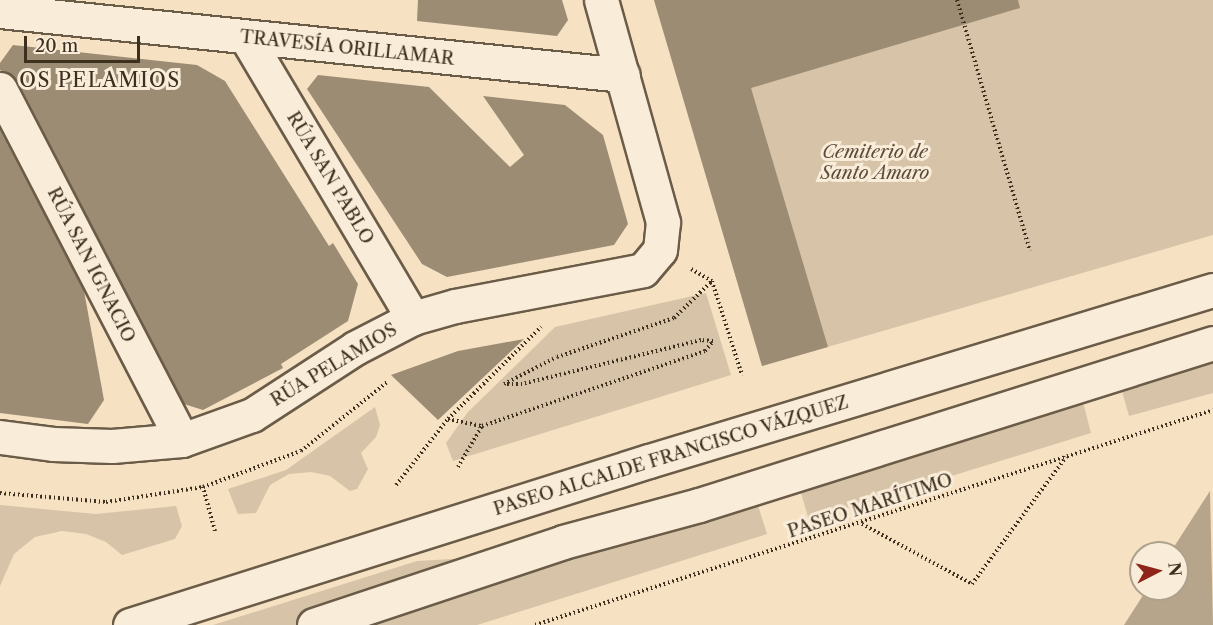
<!DOCTYPE html>
<meta charset="utf-8">
<style>
body{margin:0}
#map{position:relative;width:1213px;height:625px;overflow:hidden;background:#f6e1c3;font-family:"Libre Caslon Text",serif}
div>[style]{position:absolute}
.green>*{inset:0;background:#d7c3a7}
.water>*{inset:0;background:#b7a58b}
.building>*{inset:0;background:#9d8c74}
.path>*{height:4px;margin-top:-2px;transform-origin:0;background:repeating-linear-gradient(90deg,#3d301f 0 1.5px,transparent 0 4.5px)}
.roads{filter:drop-shadow(2px 0 #6b5c48) drop-shadow(-2px 0 #6b5c48) drop-shadow(0 2px #6b5c48) drop-shadow(0 -2px #6b5c48)}
.street>*{height:33px;margin:-16.5px;padding:0 16.5px;transform-origin:16.5px;border-radius:16.5px;background:#f9ecd8}
.secondary>*{height:33px;margin:-16.5px;padding:0 16.5px;transform-origin:16.5px;border-radius:16.5px;background:#f9ecd8}
span{translate:-50% -50%;white-space:nowrap;text-align:center;line-height:1.15;-webkit-text-stroke:6px #f9ecd8;paint-order:stroke}
.street-label{font-size:18px;color:#3d301f}
.park-label{font-size:18px;color:#5c4d3a;font-style:italic}
.neighbourhood-label{font-size:20px;color:#3d301f;letter-spacing:1.5px}
.north{position:absolute;left:1129px;top:541px;width:60px;height:60px;box-sizing:border-box;background:#f9ecd8;border:2px solid #aea18e;border-radius:50%;rotate:84deg;font-size:16px;font-weight:700;line-height:24px;text-align:center;color:#3d301f}
.north::after{content:'';display:block;margin:auto;width:21px;height:27px;background:#8f2418;clip-path:polygon(50% 0,100% 100%,50% 72%,0 100%)}
.scale{position:absolute;left:24px;top:36px;width:116px;height:27px;box-sizing:border-box;border:3px solid #3d301f;border-top:0;padding-left:8px;font-size:18px;line-height:21px;white-space:nowrap;color:#3d301f;-webkit-text-stroke:4px #f9ecd8;paint-order:stroke}
</style>
<div id="map">
<div class="green">
<div style="clip-path:polygon(654px 0,1213px 0,1213px 235px,762px 366px)"></div>
<div style="clip-path:polygon(706px 293px,731px 375px,453px 461px,446px 443px,468px 412px,555px 327px)"></div>
<div style="clip-path:polygon(1213px 363px,1213px 393px,1129px 416px,1122px 391px)"></div>
<div style="clip-path:polygon(1081px 395px,1091px 433px,809px 520px,799px 486px)"></div>
<div style="clip-path:polygon(375px 407px,380px 425px,376px 437px,361px 453px,368px 469px,357px 489px,350px 491px,330px 476px,311px 472px,289px 474px,270px 485px,256px 513px,238px 514px,228px 489px,286px 470px)"></div>
<div style="clip-path:polygon(756px 499px,767px 534px,477px 625px,213px 625px,417px 561px,542px 554px)"></div>
<div style="clip-path:polygon(0 505px,96px 514px,176px 506px,182px 526px,175px 539px,122px 555px,106px 542px,86px 534px,62px 531px,35px 537px,14px 554px,0 586px)"></div>
</div>
<div class="water">
<div style="clip-path:polygon(1210px 491px,1213px 625px,1124px 625px,1147px 589px,1177px 589px,1177px 553px,1170px 553px)"></div>
</div>
<div class="building">
<div style="clip-path:polygon(418px 0,562px 0,568px 20px,557px 36px,417px 21px)"></div>
<div style="clip-path:polygon(654px 0,1018px 0,1020px 8px,751px 88px,828px 347px,762px 366px)"></div>
<div style="clip-path:polygon(13px 45px,197px 65px,225px 81px,329px 246px,333px 243px,358px 284px,348px 321px,281px 364px,283px 368px,203px 410px,184px 404px,17px 80px,0 70px,0 63px)"></div>
<div style="clip-path:polygon(318px 75px,429px 87px,510px 167px,524px 155px,483px 96px,565px 105px,603px 135px,628px 224px,614px 245px,447px 277px,422px 264px,307px 89px)"></div>
<div style="clip-path:polygon(0 130px,84px 291px,104px 400px,88px 424px,0 413px)"></div>
<div style="clip-path:polygon(524px 339px,438px 420px,391px 375px,458px 351px)"></div>
</div>
<div class="path">
<div style="left:957px;top:0;width:261px;rotate:73.8deg"></div>
<div style="left:712px;top:281px;width:99px;rotate:72.3deg"></div>
<div style="left:448px;top:419px;width:35px;rotate:12deg"></div>
<div style="left:458px;top:467px;width:48px;rotate:-59.7deg"></div>
<div style="left:482px;top:426px;width:235px;rotate:-18.6deg"></div>
<div style="left:705px;top:351px;width:13px;rotate:-51deg"></div>
<div style="left:713px;top:341px;width:12px;rotate:-175deg"></div>
<div style="left:701px;top:340px;width:184px;rotate:166.2deg"></div>
<div style="left:522px;top:384px;width:18px;rotate:180deg"></div>
<div style="left:504px;top:384px;width:59px;rotate:-27deg"></div>
<div style="left:557px;top:357px;width:123px;rotate:-18.4deg"></div>
<div style="left:674px;top:318px;width:53px;rotate:-44.2deg"></div>
<div style="left:712px;top:281px;width:24px;rotate:-150deg"></div>
<div style="left:396px;top:485px;width:84px;rotate:-51.8deg"></div>
<div style="left:448px;top:419px;width:131px;rotate:-44.7deg"></div>
<div style="left:0;top:493px;width:106px;rotate:4.9deg"></div>
<div style="left:106px;top:502px;width:98px;rotate:-8.8deg"></div>
<div style="left:862px;top:524px;width:125px;rotate:28.6deg"></div>
<div style="left:972px;top:584px;width:158px;rotate:-53.5deg"></div>
<div style="left:215px;top:531px;width:46px;rotate:-105.3deg"></div>
<div style="left:203px;top:487px;width:104px;rotate:-20.2deg"></div>
<div style="left:301px;top:451px;width:110px;rotate:-38.7deg"></div>
<div style="left:535px;top:625px;width:711px;rotate:-17.59deg"></div>
</div>
<div class="roads">
<div class="street">
<div style="left:0;top:11px;width:626px;rotate:5.87deg"></div>
<div style="left:246px;top:37px;width:327px;rotate:59.3deg"></div>
<div style="left:0;top:89px;width:395px;rotate:62.6deg"></div>
<div style="left:0;top:437px;width:53px;rotate:7.5deg"></div>
<div style="left:53px;top:444px;width:59px;rotate:1.9deg"></div>
<div style="left:112px;top:446px;width:70px;rotate:-4.9deg"></div>
<div style="left:182px;top:440px;width:74px;rotate:-19.7deg"></div>
<div style="left:252px;top:415px;width:123px;rotate:-33deg"></div>
<div style="left:355px;top:348px;width:65px;rotate:-27.3deg"></div>
<div style="left:413px;top:318px;width:44px;rotate:-15.9deg"></div>
<div style="left:455px;top:306px;width:191px;rotate:-10.8deg"></div>
<div style="left:643px;top:270px;width:26px;rotate:-50deg"></div>
<div style="left:660px;top:250px;width:28px;rotate:-84deg"></div>
<div style="left:663px;top:222px;width:230px;rotate:-105.6deg"></div>
</div>
<div class="secondary">
<div style="left:130px;top:625px;width:544px;rotate:-17.54deg"></div>
<div style="left:649px;top:461px;width:589px;rotate:-16.87deg"></div>
<div style="left:314px;top:625px;width:262px;rotate:-18.4deg"></div>
<div style="left:563px;top:542px;width:141px;rotate:-15.2deg"></div>
<div style="left:699px;top:505px;width:539px;rotate:-17.49deg"></div>
</div>
</div>
<div class="street-label">
<span style="left:347px;top:48px;rotate:6deg">TRAVESÍA ORILLAMAR</span>
<span style="left:330px;top:178px;rotate:59deg">RÚA SAN PABLO</span>
<span style="left:91px;top:265px;rotate:63deg">RÚA SAN IGNACIO</span>
<span style="left:334px;top:365px;rotate:-31deg">RÚA PELAMIOS</span>
<span style="left:671px;top:456px;rotate:-17deg">PASEO ALCALDE FRANCISCO VÁZQUEZ</span>
<span style="left:870px;top:506px;rotate:-18deg">PASEO MARÍTIMO</span>
</div>
<div class="park-label">
<span style="left:875px;top:163px">Cemiterio de<br>Santo Amaro</span>
</div>
<div class="neighbourhood-label">
<span style="left:100px;top:80px">OS PELAMIOS</span>
</div>
<div class="north">N</div>
<div class="scale">20 m</div>
</div>
